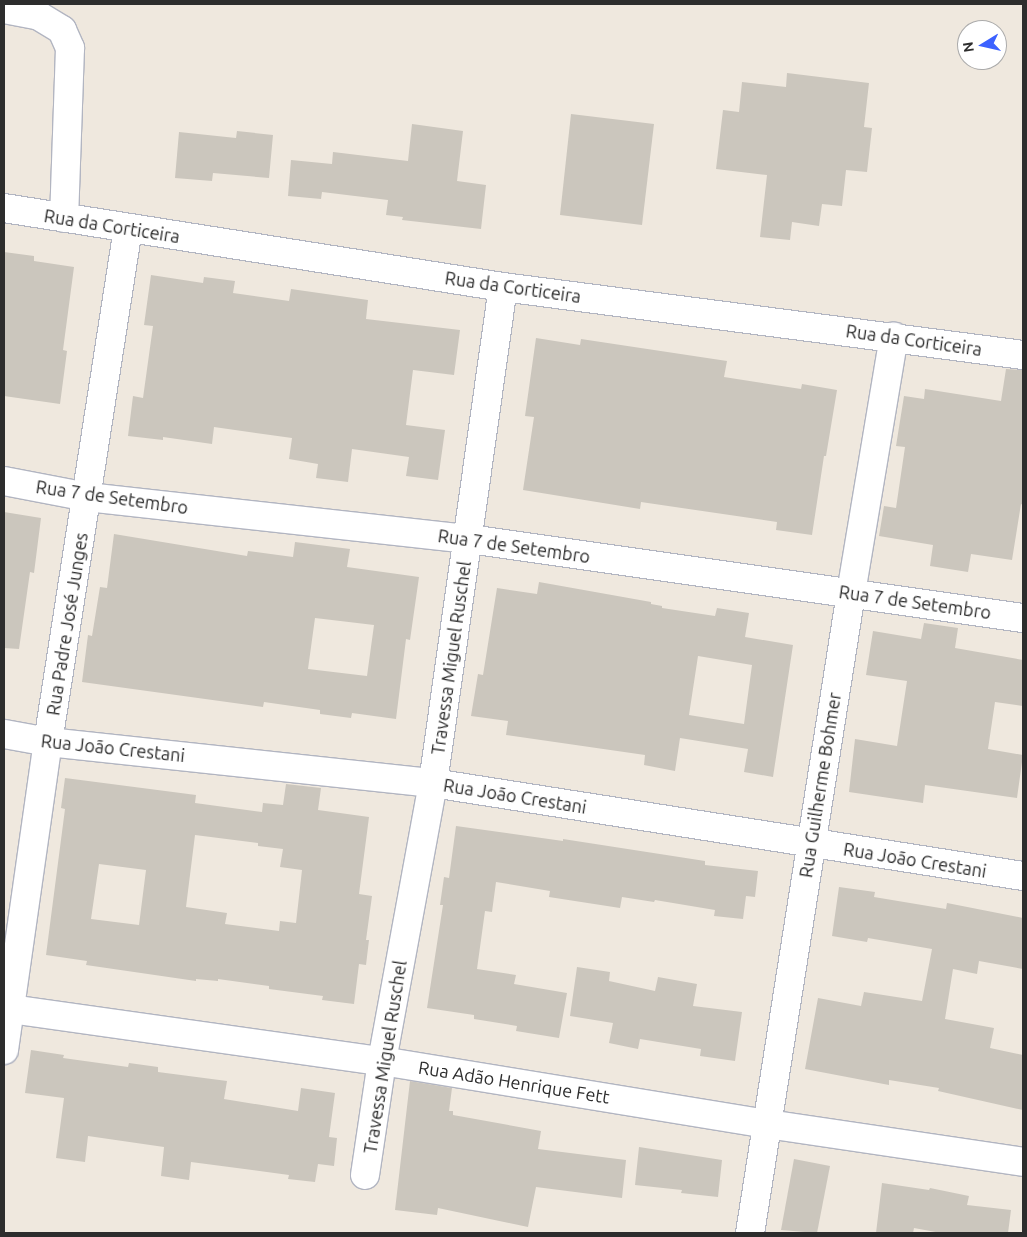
<!DOCTYPE html>
<meta charset="utf-8">
<style>
body{margin:0}
#map{position:relative;width:1027px;height:1237px;overflow:hidden;background:#efe8de;font-family:Ubuntu,sans-serif}
div>[style]{position:absolute}
.building>*{inset:0;background:#cbc6bd}
.roads{filter:drop-shadow(1px 0 #b2b5c1) drop-shadow(-1px 0 #b2b5c1) drop-shadow(0 1px #b2b5c1) drop-shadow(0 -1px #b2b5c1)}
.minor>*{height:28px;margin:-14px;padding:0 14px;transform-origin:14px;border-radius:14px;background:#fff}
.tertiary>*{height:28px;margin:-14px;padding:0 14px;transform-origin:14px;border-radius:14px;background:#fff}
span{translate:-50% -50%;white-space:nowrap;text-align:center;line-height:1.15;-webkit-text-stroke:4.5px #fff;paint-order:stroke}
.street-label{font-size:18px;color:#2d2d2d}
.frame{position:absolute;inset:0;border:5px solid #2d2d2d;pointer-events:none}
.north{position:absolute;left:957px;top:20px;width:50px;height:50px;box-sizing:border-box;background:#fff;border:1px solid #ababab;border-radius:50%;rotate:261deg;font-size:14px;font-weight:700;line-height:20px;text-align:center;color:#2d2d2d}
.north::after{content:'';display:block;margin:auto;width:18px;height:22px;background:#3c61ff;clip-path:polygon(50% 0,100% 100%,50% 72%,0 100%)}
</style>
<div id="map">
<div class="building">
<div style="clip-path:polygon(787px 73px,869px 83px,864px 127px,872px 128px,867px 172px,846px 170px,842px 206px,822px 204px,819px 226px,792px 222px,790px 240px,760px 237px,767px 175px,716px 169px,723px 110px,739px 112px,742px 82px,786px 87px)"></div>
<div style="clip-path:polygon(571px 114px,654px 124px,642px 225px,560px 215px)"></div>
<div style="clip-path:polygon(412px 124px,463px 131px,457px 181px,486px 185px,481px 229px,402px 220px,403px 217px,386px 215px,388px 200px,322px 192px,321px 199px,288px 196px,291px 160px,332px 164px,333px 152px,408px 161px)"></div>
<div style="clip-path:polygon(237px 131px,273px 135px,269px 178px,213px 173px,212px 181px,175px 178px,179px 132px,236px 138px)"></div>
<div style="clip-path:polygon(4px 252px,34px 256px,34px 261px,74px 267px,63px 350px,67px 351px,60px 404px,4px 396px)"></div>
<div style="clip-path:polygon(151px 275px,203px 283px,204px 277px,235px 281px,233px 293px,289px 301px,291px 289px,368px 300px,366px 319px,460px 330px,454px 375px,413px 370px,406px 425px,445px 430px,438px 480px,406px 476px,409px 457px,352px 449px,348px 482px,316px 478px,318px 464px,289px 459px,292px 438px,214px 427px,212px 444px,163px 437px,163px 440px,128px 436px,133px 396px,143px 398px,153px 326px,144px 325px)"></div>
<div style="clip-path:polygon(536px 338px,580px 345px,581px 339px,727px 361px,724px 377px,801px 389px,802px 384px,837px 390px,826px 456px,824px 456px,812px 535px,776px 530px,777px 522px,641px 502px,640px 509px,523px 490px,534px 417px,525px 416px)"></div>
<div style="clip-path:polygon(1006px 369px,1023px 370px,1023px 505px,1021px 504px,1012px 560px,971px 554px,968px 572px,930px 566px,933px 545px,879px 536px,884px 506px,896px 508px,905px 447px,896px 446px,904px 396px,924px 399px,925px 389px,1001px 401px)"></div>
<div style="clip-path:polygon(4px 512px,41px 518px,34px 573px,30px 572px,19px 649px,4px 648px)"></div>
<div style="clip-path:polygon(evenodd,114px 534px,247px 556px,248px 551px,293px 557px,295px 542px,350px 549px,347px 567px,419px 577px,410px 640px,406px 639px,396px 719px,352px 713px,351px 718px,320px 714px,320px 710px,264px 702px,263px 707px,82px 682px,88px 635px,92px 636px,100px 587px,107px 588px,114px 534px,315px 618px,374px 625px,367px 676px,308px 669px,315px 618px)"></div>
<div style="clip-path:polygon(evenodd,539px 582px,651px 602px,651px 604px,662px 606px,662px 608px,715px 616px,717px 608px,749px 613px,745px 637px,793px 645px,773px 777px,744px 772px,748px 749px,680px 738px,675px 771px,644px 765px,645px 755px,506px 735px,508px 721px,471px 716px,478px 674px,483px 675px,497px 588px,537px 594px,539px 582px,698px 656px,752px 665px,744px 724px,689px 715px,698px 656px)"></div>
<div style="clip-path:polygon(924px 623px,958px 628px,955px 648px,1023px 660px,1023px 706px,995px 702px,988px 749px,1023px 755px,1017px 798px,925px 785px,923px 803px,849px 792px,855px 739px,897px 746px,907px 681px,866px 675px,873px 631px,921px 639px)"></div>
<div style="clip-path:polygon(evenodd,65px 778px,196px 795px,195px 803px,262px 812px,263px 803px,283px 805px,286px 784px,321px 788px,318px 810px,369px 817px,359px 894px,372px 896px,366px 940px,369px 940px,366px 965px,359px 964px,354px 1004px,322px 1000px,323px 996px,269px 989px,269px 986px,218px 979px,218px 981px,196px 979px,196px 981px,86px 965px,87px 961px,46px 955px,65px 809px,61px 808px,65px 778px,195px 835px,258px 843px,258px 846px,283px 849px,280px 867px,302px 870px,296px 923px,280px 921px,279px 931px,225px 924px,227px 913px,186px 907px,195px 835px,65px 778px,99px 864px,146px 870px,139px 925px,91px 919px,99px 864px)"></div>
<div style="clip-path:polygon(456px 826px,563px 841px,563px 839px,705px 861px,705px 865px,758px 871px,755px 897px,746px 896px,743px 919px,714px 916px,715px 910px,655px 900px,654px 902px,622px 897px,620px 908px,549px 897px,550px 891px,496px 882px,492px 912px,485px 911px,477px 969px,516px 975px,514px 984px,567px 993px,559px 1038px,516px 1031px,517px 1026px,474px 1019px,474px 1015px,427px 1008px,443px 905px,440px 905px,444px 877px,449px 878px)"></div>
<div style="clip-path:polygon(839px 887px,875px 892px,874px 897px,946px 909px,947px 903px,1023px 918px,1023px 969px,979px 961px,977px 974px,953px 969px,945px 1019px,994px 1028px,990px 1048px,1023px 1055px,1023px 1110px,938px 1091px,939px 1088px,889px 1080px,889px 1085px,805px 1069px,818px 998px,861px 1006px,864px 992px,922px 1001px,932px 949px,868px 938px,867px 942px,832px 936px)"></div>
<div style="clip-path:polygon(577px 967px,610px 972px,609px 981px,655px 991px,658px 977px,697px 984px,693px 1006px,742px 1012px,735px 1061px,700px 1056px,701px 1049px,640px 1039px,638px 1049px,609px 1043px,613px 1023px,570px 1016px)"></div>
<div style="clip-path:polygon(31px 1050px,64px 1055px,63px 1058px,128px 1067px,129px 1063px,158px 1067px,158px 1072px,227px 1081px,224px 1099px,298px 1111px,301px 1088px,335px 1093px,329px 1137px,337px 1138px,334px 1166px,318px 1164px,315px 1182px,288px 1179px,289px 1175px,191px 1162px,189px 1180px,161px 1176px,164px 1147px,88px 1136px,85px 1162px,56px 1158px,64px 1098px,25px 1093px)"></div>
<div style="clip-path:polygon(410px 1081px,452px 1088px,449px 1111px,453px 1111px,453px 1115px,541px 1131px,538px 1149px,626px 1160px,622px 1198px,536px 1187px,528px 1227px,438px 1208px,437px 1215px,395px 1210px)"></div>
<div style="clip-path:polygon(639px 1147px,722px 1160px,718px 1197px,681px 1193px,682px 1190px,635px 1185px)"></div>
<div style="clip-path:polygon(794px 1159px,830px 1166px,817px 1233px,781px 1230px)"></div>
<div style="clip-path:polygon(882px 1183px,929px 1190px,930px 1188px,969px 1196px,967px 1205px,1011px 1210px,1008px 1233px,941px 1233px,914px 1228px,913px 1233px,876px 1233px)"></div>
</div>
<div class="roads">
<div class="minor">
<div style="left:4px;top:9px;width:36px;rotate:11deg"></div>
<div style="left:39px;top:16px;width:27px;rotate:31deg"></div>
<div style="left:62px;top:30px;width:20px;rotate:66deg"></div>
<div style="left:70px;top:48px;width:170px;rotate:92deg"></div>
<div style="left:4px;top:208px;width:505px;rotate:9deg"></div>
<div style="left:503px;top:287px;width:524px;rotate:7.45deg"></div>
<div style="left:4px;top:481px;width:85px;rotate:10.9deg"></div>
<div style="left:87px;top:497px;width:384px;rotate:6.3deg"></div>
<div style="left:469px;top:539px;width:560px;rotate:8.12deg"></div>
<div style="left:4px;top:734px;width:45px;rotate:10.3deg"></div>
<div style="left:48px;top:742px;width:520px;rotate:-81.15deg"></div>
<div style="left:10px;top:1009px;width:376px;rotate:8deg"></div>
<div style="left:382px;top:1061px;width:390px;rotate:9.3deg"></div>
<div style="left:767px;top:1124px;width:259px;rotate:8.4deg"></div>
<div style="left:365px;top:1175px;width:115px;rotate:-81.5deg"></div>
<div style="left:382px;top:1061px;width:283px;rotate:-79.6deg"></div>
<div style="left:433px;top:783px;width:501px;rotate:-81.97deg"></div>
<div style="left:750px;top:1233px;width:648px;rotate:-81.03deg"></div>
<div style="left:851px;top:593px;width:260px;rotate:-80.5deg"></div>
</div>
<div class="tertiary">
<div style="left:4px;top:1050px;width:311px;rotate:-81.9deg"></div>
<div style="left:48px;top:742px;width:387px;rotate:6.1deg"></div>
<div style="left:433px;top:783px;width:597px;rotate:8.96deg"></div>
</div>
</div>
<div class="street-label">
<span style="left:112px;top:226px;rotate:9deg">Rua da Corticeira</span>
<span style="left:513px;top:287px;rotate:8deg">Rua da Corticeira</span>
<span style="left:914px;top:340px;rotate:8deg">Rua da Corticeira</span>
<span style="left:112px;top:497px;rotate:8deg">Rua 7 de Setembro</span>
<span style="left:514px;top:546px;rotate:8deg">Rua 7 de Setembro</span>
<span style="left:915px;top:602px;rotate:8deg">Rua 7 de Setembro</span>
<span style="left:67px;top:624px;rotate:-81deg">Rua Padre José Junges</span>
<span style="left:451px;top:658px;rotate:-82deg">Travessa Miguel Ruschel</span>
<span style="left:113px;top:748px;rotate:6deg">Rua João Crestani</span>
<span style="left:820px;top:785px;rotate:-81deg">Rua Guilherme Bohmer</span>
<span style="left:515px;top:796px;rotate:9deg">Rua João Crestani</span>
<span style="left:915px;top:860px;rotate:9deg">Rua João Crestani</span>
<span style="left:385px;top:1057px;rotate:-81deg">Travessa Miguel Ruschel</span>
<span style="left:514px;top:1082px;rotate:9deg">Rua Adão Henrique Fett</span>
</div>
<div class="frame"></div>
<div class="north">N</div>
</div>
